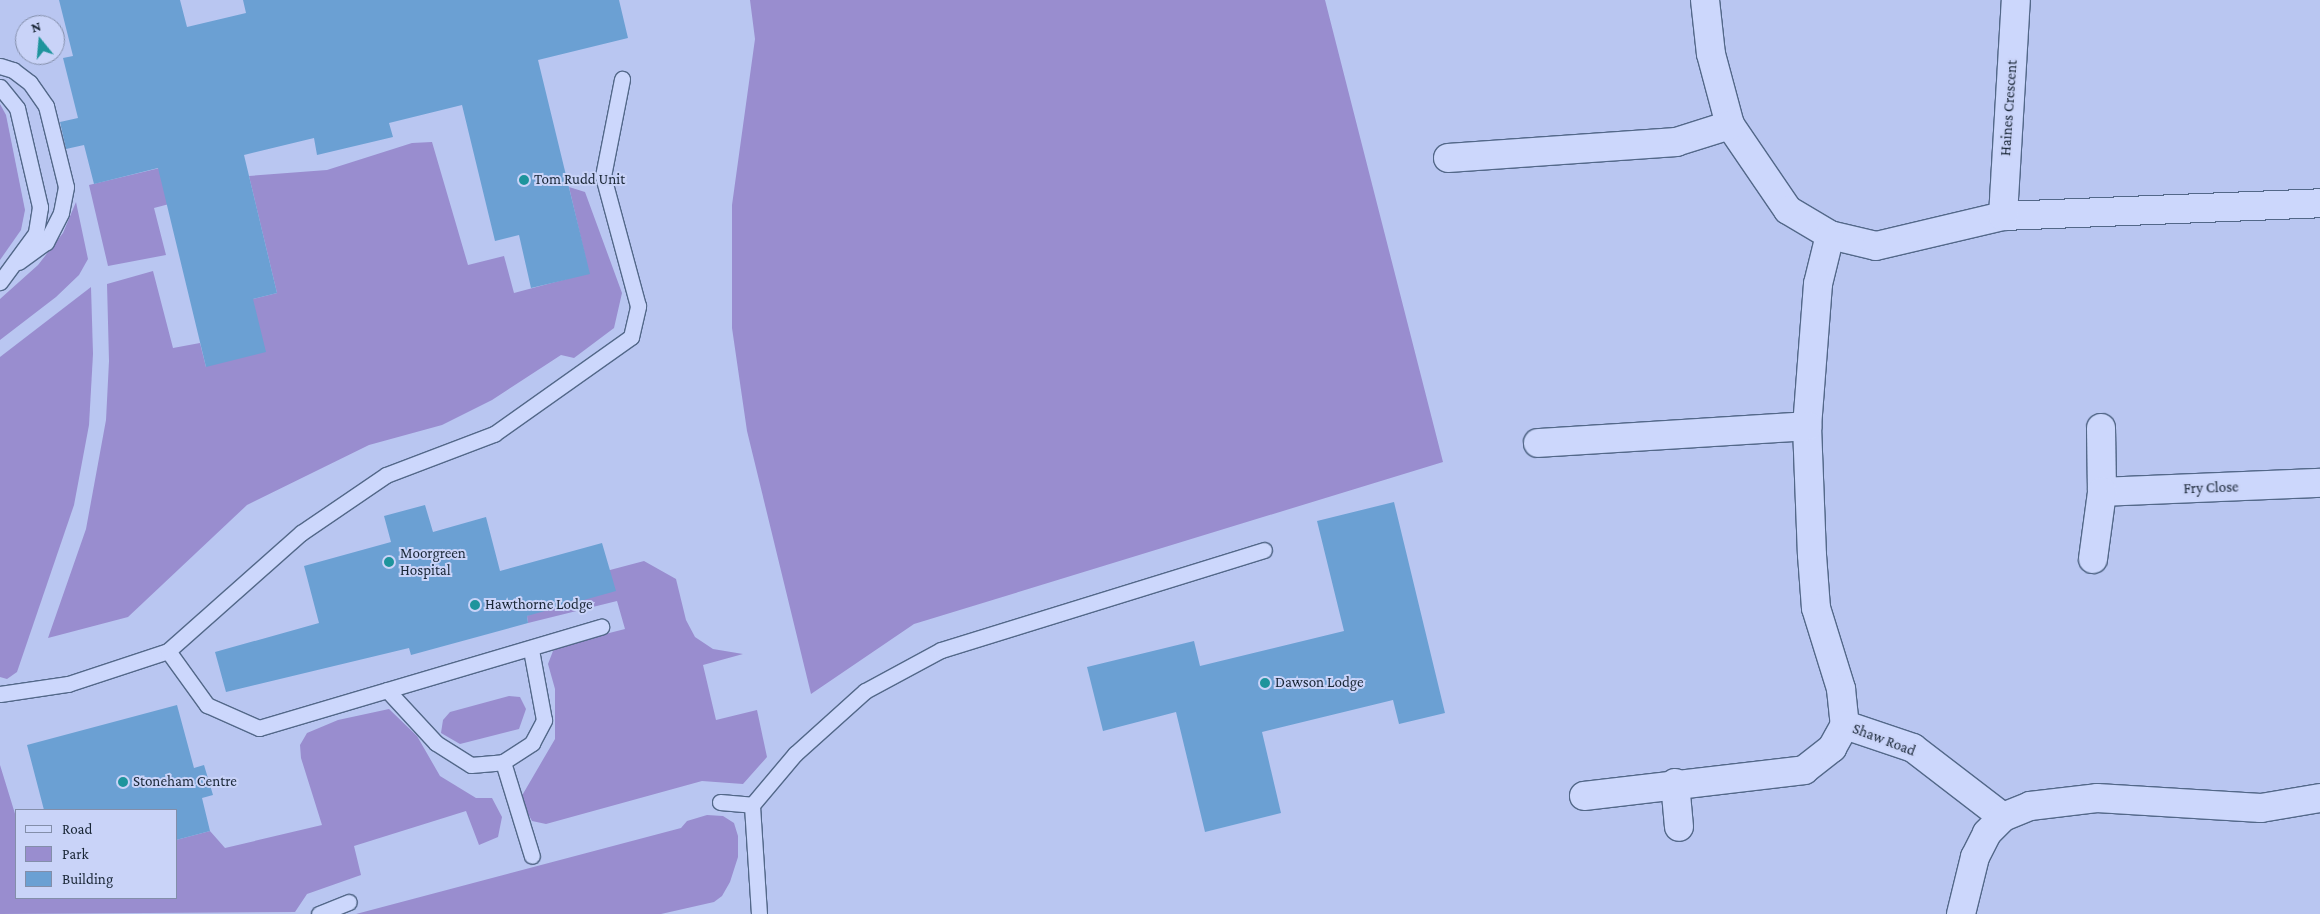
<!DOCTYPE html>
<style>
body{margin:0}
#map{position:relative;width:2320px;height:914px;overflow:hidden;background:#b9c6f1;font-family:"Crimson Pro",serif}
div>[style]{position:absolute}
.green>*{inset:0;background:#998dcf}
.building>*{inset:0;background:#6ba0d3}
.roads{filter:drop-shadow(1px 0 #536889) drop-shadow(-1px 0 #536889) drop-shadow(0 1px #536889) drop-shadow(0 -1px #536889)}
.lane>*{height:15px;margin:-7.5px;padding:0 7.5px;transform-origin:7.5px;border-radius:7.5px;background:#ccd7fc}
.street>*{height:28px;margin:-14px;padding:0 14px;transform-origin:14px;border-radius:14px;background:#ccd7fc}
.dots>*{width:14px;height:14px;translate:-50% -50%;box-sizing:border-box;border:2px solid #c9d3f8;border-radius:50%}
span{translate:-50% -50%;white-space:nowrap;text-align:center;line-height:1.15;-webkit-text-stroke:4px #c9d3f8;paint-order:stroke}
.street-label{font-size:15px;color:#192636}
.poi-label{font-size:15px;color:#192636}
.left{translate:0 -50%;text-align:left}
.legend{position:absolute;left:15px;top:809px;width:162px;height:90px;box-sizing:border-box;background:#c9d3f8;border:1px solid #838eaa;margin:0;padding:6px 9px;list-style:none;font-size:15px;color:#192636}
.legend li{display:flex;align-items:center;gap:10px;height:25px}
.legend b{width:25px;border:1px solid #838eaa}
.north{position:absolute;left:15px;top:15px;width:50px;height:50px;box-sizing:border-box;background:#c9d3f8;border:1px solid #838eaa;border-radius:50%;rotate:343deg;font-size:14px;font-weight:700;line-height:20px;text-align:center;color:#192636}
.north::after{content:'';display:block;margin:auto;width:18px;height:22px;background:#1e949c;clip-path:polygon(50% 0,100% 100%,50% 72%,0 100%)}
</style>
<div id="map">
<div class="green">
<div style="clip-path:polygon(750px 0,1325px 0,1443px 462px,914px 624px,811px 694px,747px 431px,732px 328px,732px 205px,755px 39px)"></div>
<div style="clip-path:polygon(0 104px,6px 115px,25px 210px,21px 230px,0 260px)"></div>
<div style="clip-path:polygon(432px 142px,468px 265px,504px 256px,514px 293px,589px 273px,569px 187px,585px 192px,622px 293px,614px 328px,574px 358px,561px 355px,492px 400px,442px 425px,369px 445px,247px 505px,128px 617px,48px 638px,86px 529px,106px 420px,109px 361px,107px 284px,153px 271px,173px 348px,200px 343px,206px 367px,253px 299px,277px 293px,249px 176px,327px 170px,412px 143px)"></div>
<div style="clip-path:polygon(164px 167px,173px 203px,154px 208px,166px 255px,108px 266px,89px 185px)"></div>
<div style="clip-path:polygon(76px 202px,88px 259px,79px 275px,56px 297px,0 340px,0 299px,38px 265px,63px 233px)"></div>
<div style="clip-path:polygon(91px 287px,93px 354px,89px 425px,74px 505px,17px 672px,7px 679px,0 677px,0 357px)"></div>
<div style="clip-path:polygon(644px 561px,676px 579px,686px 620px,695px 637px,713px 649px,743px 654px,703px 665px,716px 720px,757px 710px,767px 757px,743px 784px,702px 781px,546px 824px,532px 821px,520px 799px,555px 739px,555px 689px,548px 664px,553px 651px,562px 645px,625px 629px,617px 601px,528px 623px,527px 616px,610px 570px)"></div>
<div style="clip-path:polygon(509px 696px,520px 697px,526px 709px,519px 729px,460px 744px,441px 733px,443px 720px,450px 712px)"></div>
<div style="clip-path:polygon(389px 709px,417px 736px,440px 776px,476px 798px,492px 798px,502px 817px,498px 837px,479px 845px,466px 811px,354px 846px,361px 875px,307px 894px,295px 912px,0 914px,0 765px,16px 817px,16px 898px,176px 898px,176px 840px,210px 831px,225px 848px,322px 825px,301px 758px,300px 745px,307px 733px,338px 720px)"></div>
<div style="clip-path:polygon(707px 815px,723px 816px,734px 823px,738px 836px,738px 857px,730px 882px,722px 896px,714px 902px,661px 914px,356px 914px,681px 828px,687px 821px)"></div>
</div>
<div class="building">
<div style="clip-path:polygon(59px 0,180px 0,187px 27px,246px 13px,243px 0,619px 0,628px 38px,538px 60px,590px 274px,531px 288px,519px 235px,495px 241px,462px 105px,389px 123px,393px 137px,317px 155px,314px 138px,244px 155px,277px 293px,253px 299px,266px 352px,206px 367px,158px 168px,94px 184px,84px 145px,66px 149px,60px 122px,78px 118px,63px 58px,73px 56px)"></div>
<div style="clip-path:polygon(1394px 502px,1445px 713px,1399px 724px,1393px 700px,1262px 732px,1281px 813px,1205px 832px,1176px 712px,1103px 731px,1087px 667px,1194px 641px,1200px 666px,1344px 631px,1317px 521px)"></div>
<div style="clip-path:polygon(425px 505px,433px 532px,486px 517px,500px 571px,602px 543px,616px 591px,527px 616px,528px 623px,411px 655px,409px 648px,226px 692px,215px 652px,319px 623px,304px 566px,391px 542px,384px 516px)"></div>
<div style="clip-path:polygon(177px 705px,194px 768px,204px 765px,213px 795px,202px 798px,210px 831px,176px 840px,176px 810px,44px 810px,27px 745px)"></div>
</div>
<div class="roads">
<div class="lane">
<div style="left:0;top:66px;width:14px;rotate:17deg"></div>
<div style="left:13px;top:70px;width:21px;rotate:37deg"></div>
<div style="left:30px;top:83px;width:28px;rotate:55deg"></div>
<div style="left:46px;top:106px;width:83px;rotate:76.1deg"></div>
<div style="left:66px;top:187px;width:26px;rotate:101deg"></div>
<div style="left:61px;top:213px;width:33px;rotate:117deg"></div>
<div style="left:46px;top:242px;width:34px;rotate:144deg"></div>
<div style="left:0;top:87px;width:27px;rotate:51deg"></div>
<div style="left:17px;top:108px;width:102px;rotate:76.9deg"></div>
<div style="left:40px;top:207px;width:26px;rotate:99deg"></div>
<div style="left:36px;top:233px;width:61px;rotate:126.3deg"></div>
<div style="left:168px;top:651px;width:67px;rotate:54.2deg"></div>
<div style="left:207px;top:705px;width:57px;rotate:23.9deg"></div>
<div style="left:259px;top:728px;width:357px;rotate:-16.5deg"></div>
<div style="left:387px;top:690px;width:72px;rotate:47.2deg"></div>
<div style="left:436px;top:743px;width:41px;rotate:32.2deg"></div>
<div style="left:471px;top:765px;width:32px;rotate:-5deg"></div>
<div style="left:503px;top:762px;width:35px;rotate:-33deg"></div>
<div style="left:532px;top:743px;width:26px;rotate:-62deg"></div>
<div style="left:544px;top:720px;width:71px;rotate:-100.5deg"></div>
<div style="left:0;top:694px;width:69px;rotate:-8.4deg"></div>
<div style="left:68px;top:684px;width:105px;rotate:-18.3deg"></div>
<div style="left:168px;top:651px;width:178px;rotate:-41.6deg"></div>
<div style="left:301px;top:533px;width:103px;rotate:-34.3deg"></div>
<div style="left:386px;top:475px;width:116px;rotate:-20.8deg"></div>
<div style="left:494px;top:434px;width:168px;rotate:-35.3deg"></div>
<div style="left:631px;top:337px;width:32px;rotate:-77deg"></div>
<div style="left:638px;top:306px;width:135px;rotate:-105.1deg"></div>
<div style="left:603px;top:176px;width:99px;rotate:-78.9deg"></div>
<div style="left:503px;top:762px;width:98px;rotate:72.9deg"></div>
<div style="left:720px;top:802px;width:32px;rotate:5deg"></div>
<div style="left:319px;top:914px;width:32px;rotate:-22deg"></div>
<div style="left:759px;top:914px;width:109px;rotate:-93.7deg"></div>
<div style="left:752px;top:805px;width:67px;rotate:-49.9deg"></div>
<div style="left:795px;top:754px;width:94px;rotate:-42deg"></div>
<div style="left:865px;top:691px;width:86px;rotate:-28.3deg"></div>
<div style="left:941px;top:650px;width:338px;rotate:-17.2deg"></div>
</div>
<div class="street">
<div style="left:1705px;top:0;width:54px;rotate:83.7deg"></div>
<div style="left:1711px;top:54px;width:73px;rotate:75deg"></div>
<div style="left:1730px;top:125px;width:103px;rotate:55.7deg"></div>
<div style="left:1788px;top:210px;width:49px;rotate:30.8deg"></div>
<div style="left:1830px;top:235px;width:47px;rotate:13.4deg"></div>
<div style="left:1876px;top:246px;width:130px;rotate:-13.3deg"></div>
<div style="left:2003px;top:216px;width:317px;rotate:-2.3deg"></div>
<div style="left:1448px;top:158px;width:229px;rotate:-4deg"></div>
<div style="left:1676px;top:142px;width:57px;rotate:-17.5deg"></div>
<div style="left:2003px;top:216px;width:216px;rotate:-86.6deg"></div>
<div style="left:1830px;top:235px;width:50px;rotate:103.8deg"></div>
<div style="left:1818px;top:284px;width:142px;rotate:94.4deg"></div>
<div style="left:1807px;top:426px;width:129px;rotate:87.8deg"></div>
<div style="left:1812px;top:555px;width:53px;rotate:85.7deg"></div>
<div style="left:1816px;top:608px;width:85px;rotate:72.8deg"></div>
<div style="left:1841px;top:689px;width:36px;rotate:84deg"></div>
<div style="left:2101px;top:428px;width:64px;rotate:89.1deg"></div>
<div style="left:2102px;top:492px;width:218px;rotate:-2.4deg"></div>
<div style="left:1538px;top:443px;width:270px;rotate:-3.6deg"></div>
<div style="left:2093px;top:559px;width:68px;rotate:-82.3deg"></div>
<div style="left:1845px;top:725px;width:72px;rotate:18.7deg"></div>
<div style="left:1913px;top:748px;width:113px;rotate:37.5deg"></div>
<div style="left:1675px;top:783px;width:44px;rotate:84.8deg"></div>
<div style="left:1584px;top:796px;width:222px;rotate:-6.7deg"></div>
<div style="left:1804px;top:770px;width:36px;rotate:-38deg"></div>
<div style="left:1832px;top:748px;width:26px;rotate:-61deg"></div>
<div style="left:1961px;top:914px;width:59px;rotate:-76.2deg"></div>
<div style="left:1975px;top:857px;width:27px;rotate:-63deg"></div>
<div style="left:1987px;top:833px;width:23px;rotate:-45deg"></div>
<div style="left:2003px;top:817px;width:29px;rotate:-22deg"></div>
<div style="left:2030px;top:806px;width:67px;rotate:-6.8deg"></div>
<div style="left:2097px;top:798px;width:164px;rotate:3.5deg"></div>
<div style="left:2261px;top:808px;width:60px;rotate:-9.6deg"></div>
</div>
</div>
<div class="dots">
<div style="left:524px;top:180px;background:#1e949c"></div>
<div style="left:389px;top:562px;background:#1e949c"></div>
<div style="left:475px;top:605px;background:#1e949c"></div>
<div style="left:1265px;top:683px;background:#1e949c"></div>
<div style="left:123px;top:782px;background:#1e949c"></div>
</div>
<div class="street-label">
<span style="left:2009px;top:108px;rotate:-86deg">Haines Crescent</span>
<span style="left:2211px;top:488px;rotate:-2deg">Fry Close</span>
<span style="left:1884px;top:740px;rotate:21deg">Shaw Road</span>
</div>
<div class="poi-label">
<span class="left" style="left:534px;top:180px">Tom Rudd Unit</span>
<span class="left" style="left:400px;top:562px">Moorgreen<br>Hospital</span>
<span class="left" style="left:485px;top:605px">Hawthorne Lodge</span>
<span class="left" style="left:1275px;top:683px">Dawson Lodge</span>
<span class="left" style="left:133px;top:782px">Stoneham Centre</span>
</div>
<ul class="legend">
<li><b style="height:6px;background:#ccd7fc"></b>Road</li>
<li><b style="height:14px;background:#998dcf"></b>Park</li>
<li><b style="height:14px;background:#6ba0d3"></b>Building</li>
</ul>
<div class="north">N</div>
</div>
